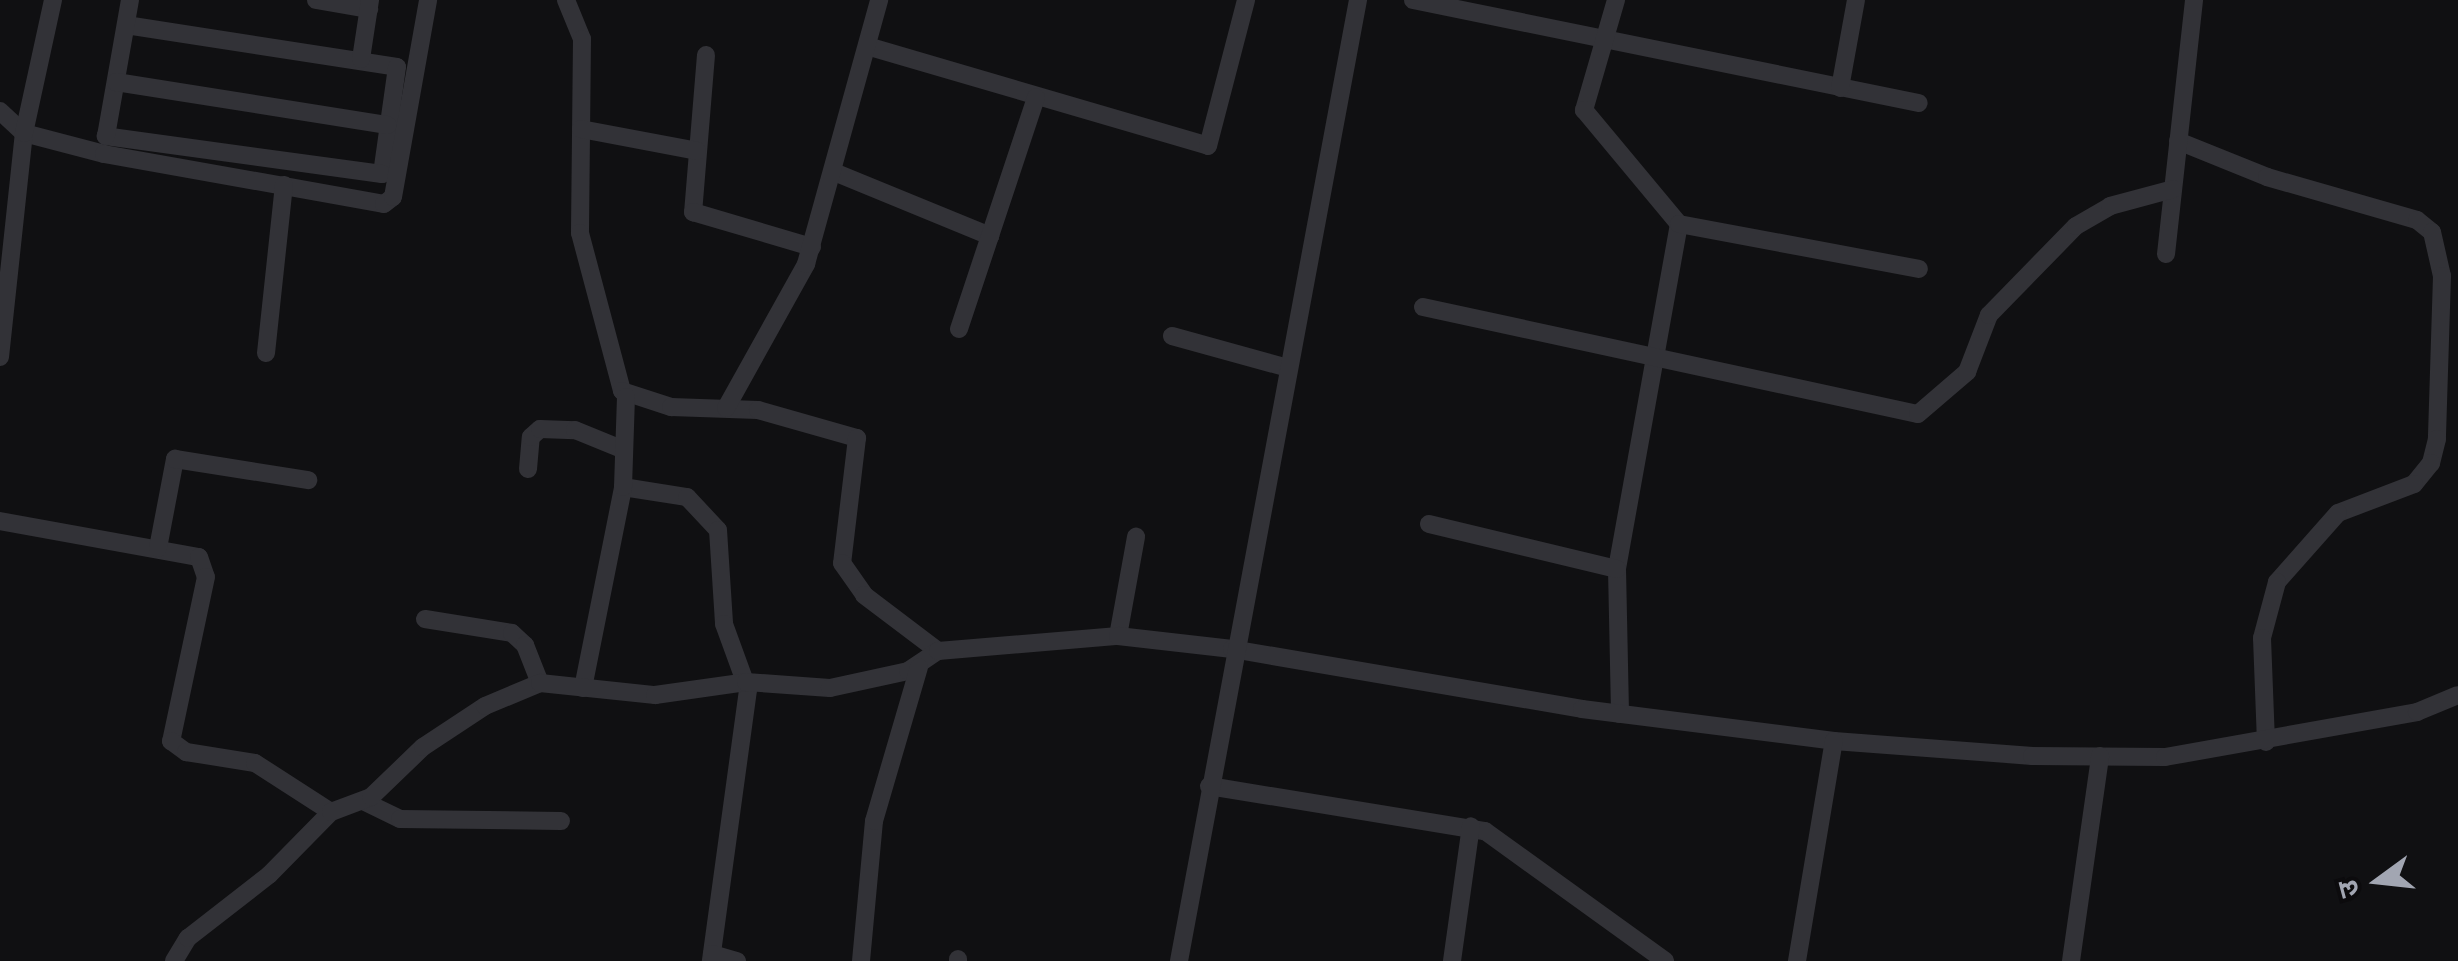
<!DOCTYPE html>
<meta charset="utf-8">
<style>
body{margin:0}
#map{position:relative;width:2458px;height:961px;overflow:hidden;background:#101012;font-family:"Fira Sans Condensed","Noto Sans Devanagari",sans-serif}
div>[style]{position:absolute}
.street>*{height:18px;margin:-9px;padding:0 9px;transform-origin:9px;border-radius:9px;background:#323237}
span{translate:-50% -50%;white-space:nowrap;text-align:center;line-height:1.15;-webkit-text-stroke:9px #0c0b0d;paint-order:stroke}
.north{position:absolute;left:2328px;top:831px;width:100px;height:100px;-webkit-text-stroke:8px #0c0b0d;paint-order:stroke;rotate:255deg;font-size:28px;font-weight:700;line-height:40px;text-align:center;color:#a2a6b2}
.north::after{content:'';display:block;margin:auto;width:35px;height:45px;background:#a2a6b2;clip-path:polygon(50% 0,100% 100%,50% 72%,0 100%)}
</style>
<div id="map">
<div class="street">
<div style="left:316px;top:0;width:54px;rotate:9.6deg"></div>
<div style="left:566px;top:0;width:42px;rotate:67.7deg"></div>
<div style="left:582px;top:39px;width:194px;rotate:90.6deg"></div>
<div style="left:580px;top:233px;width:163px;rotate:75.1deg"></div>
<div style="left:622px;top:391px;width:52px;rotate:18.1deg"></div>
<div style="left:671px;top:407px;width:87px;rotate:2deg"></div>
<div style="left:758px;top:410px;width:103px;rotate:15.8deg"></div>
<div style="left:857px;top:438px;width:126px;rotate:96.8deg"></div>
<div style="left:842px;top:563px;width:39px;rotate:55deg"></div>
<div style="left:864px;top:595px;width:93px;rotate:37.1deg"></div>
<div style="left:1413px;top:0;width:516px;rotate:11.51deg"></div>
<div style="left:1616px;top:0;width:115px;rotate:106.2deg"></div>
<div style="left:1584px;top:110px;width:148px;rotate:50.2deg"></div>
<div style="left:1679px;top:224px;width:351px;rotate:100.2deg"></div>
<div style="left:1617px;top:569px;width:145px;rotate:88.8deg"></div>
<div style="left:126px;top:25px;width:274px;rotate:8.8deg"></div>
<div style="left:397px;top:67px;width:108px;rotate:98deg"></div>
<div style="left:382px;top:174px;width:279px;rotate:-172.2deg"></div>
<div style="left:106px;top:136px;width:138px;rotate:-80deg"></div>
<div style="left:867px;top:46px;width:355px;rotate:16.3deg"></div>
<div style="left:1208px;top:146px;width:151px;rotate:-75.4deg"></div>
<div style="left:706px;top:55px;width:158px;rotate:94.7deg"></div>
<div style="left:693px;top:212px;width:124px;rotate:16.4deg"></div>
<div style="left:361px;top:59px;width:60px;rotate:-81.3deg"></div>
<div style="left:116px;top:82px;width:275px;rotate:9deg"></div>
<div style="left:1840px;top:88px;width:89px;rotate:-79.7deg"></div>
<div style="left:0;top:111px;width:33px;rotate:43deg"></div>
<div style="left:24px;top:133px;width:83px;rotate:14.7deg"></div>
<div style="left:104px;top:154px;width:284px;rotate:10.1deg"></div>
<div style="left:384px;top:204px;width:11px;rotate:-38deg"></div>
<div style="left:393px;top:197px;width:200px;rotate:-79.9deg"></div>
<div style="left:581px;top:129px;width:118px;rotate:10.7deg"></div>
<div style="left:2178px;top:141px;width:96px;rotate:22deg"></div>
<div style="left:2267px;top:177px;width:156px;rotate:16deg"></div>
<div style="left:2417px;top:220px;width:19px;rotate:39deg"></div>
<div style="left:2432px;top:232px;width:45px;rotate:77.2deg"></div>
<div style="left:2442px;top:276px;width:163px;rotate:91.8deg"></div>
<div style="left:2437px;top:439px;width:25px;rotate:104deg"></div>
<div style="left:2431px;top:463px;width:27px;rotate:129deg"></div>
<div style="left:2414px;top:484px;width:81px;rotate:159.1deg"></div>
<div style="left:2338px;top:513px;width:92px;rotate:131.5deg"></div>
<div style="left:2277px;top:582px;width:58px;rotate:105deg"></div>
<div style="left:2262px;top:638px;width:104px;rotate:87.8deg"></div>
<div style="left:834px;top:172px;width:169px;rotate:22.3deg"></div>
<div style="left:1679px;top:224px;width:244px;rotate:10.6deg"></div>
<div style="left:2166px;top:254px;width:256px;rotate:-83.7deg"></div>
<div style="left:1423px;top:307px;width:506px;rotate:12.2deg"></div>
<div style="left:1918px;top:414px;width:65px;rotate:-40.6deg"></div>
<div style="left:1967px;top:372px;width:61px;rotate:-68.9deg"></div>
<div style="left:1989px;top:315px;width:124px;rotate:-45.7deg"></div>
<div style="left:2076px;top:226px;width:39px;rotate:-30deg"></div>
<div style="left:2110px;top:206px;width:65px;rotate:-15.1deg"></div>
<div style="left:959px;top:329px;width:244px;rotate:-71.6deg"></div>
<div style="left:1172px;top:336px;width:120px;rotate:15.4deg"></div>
<div style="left:266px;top:353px;width:169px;rotate:-83.9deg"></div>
<div style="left:0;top:357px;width:225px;rotate:-83.9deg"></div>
<div style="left:24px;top:133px;width:136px;rotate:-77.7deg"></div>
<div style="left:726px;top:408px;width:165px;rotate:-60.9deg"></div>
<div style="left:806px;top:264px;width:274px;rotate:-74.5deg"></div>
<div style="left:528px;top:469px;width:32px;rotate:-85deg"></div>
<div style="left:531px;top:437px;width:12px;rotate:-42deg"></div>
<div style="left:540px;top:429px;width:35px;rotate:2deg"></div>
<div style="left:575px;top:430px;width:53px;rotate:22.2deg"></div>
<div style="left:623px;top:487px;width:65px;rotate:8.9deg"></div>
<div style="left:687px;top:497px;width:45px;rotate:46.8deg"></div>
<div style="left:718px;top:530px;width:94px;rotate:86.3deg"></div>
<div style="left:724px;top:624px;width:70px;rotate:70deg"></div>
<div style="left:748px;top:690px;width:274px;rotate:97.8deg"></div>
<div style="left:0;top:521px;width:202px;rotate:10.3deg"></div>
<div style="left:199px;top:557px;width:21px;rotate:71deg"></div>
<div style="left:206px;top:577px;width:168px;rotate:102deg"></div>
<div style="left:171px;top:741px;width:19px;rotate:36deg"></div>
<div style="left:186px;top:752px;width:70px;rotate:9.1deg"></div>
<div style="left:255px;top:763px;width:90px;rotate:32.8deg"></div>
<div style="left:1429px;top:524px;width:193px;rotate:13.5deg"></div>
<div style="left:158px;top:548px;width:91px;rotate:-79.2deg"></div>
<div style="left:175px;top:459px;width:135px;rotate:9deg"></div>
<div style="left:425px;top:619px;width:88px;rotate:9.1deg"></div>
<div style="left:512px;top:633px;width:18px;rotate:43deg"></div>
<div style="left:525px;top:645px;width:41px;rotate:68.5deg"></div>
<div style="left:1118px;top:636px;width:101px;rotate:-79.7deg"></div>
<div style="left:583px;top:688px;width:205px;rotate:-78.7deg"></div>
<div style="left:623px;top:487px;width:90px;rotate:-88.1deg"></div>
<div style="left:1209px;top:786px;width:280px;rotate:9.3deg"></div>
<div style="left:1485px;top:831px;width:222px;rotate:35.8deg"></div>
<div style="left:363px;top:801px;width:41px;rotate:25.9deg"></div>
<div style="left:400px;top:819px;width:161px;rotate:0.7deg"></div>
<div style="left:712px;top:954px;width:26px;rotate:16deg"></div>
<div style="left:174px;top:961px;width:27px;rotate:-59deg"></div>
<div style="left:188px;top:938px;width:103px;rotate:-37.9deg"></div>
<div style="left:269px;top:875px;width:88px;rotate:-45.5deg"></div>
<div style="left:331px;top:812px;width:43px;rotate:-20.6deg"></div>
<div style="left:371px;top:797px;width:72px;rotate:-43.9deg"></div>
<div style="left:423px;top:747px;width:74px;rotate:-33.5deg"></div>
<div style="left:485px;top:706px;width:60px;rotate:-22.7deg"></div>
<div style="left:540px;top:683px;width:116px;rotate:6deg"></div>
<div style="left:655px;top:695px;width:92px;rotate:-8.1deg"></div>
<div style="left:746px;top:682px;width:84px;rotate:4.1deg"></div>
<div style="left:830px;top:688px;width:80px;rotate:-12.3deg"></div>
<div style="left:908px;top:671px;width:36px;rotate:-34deg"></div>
<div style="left:938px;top:651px;width:181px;rotate:-4.8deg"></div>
<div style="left:1118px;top:636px;width:115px;rotate:6.5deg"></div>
<div style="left:1232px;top:649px;width:355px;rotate:9.7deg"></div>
<div style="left:1582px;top:709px;width:254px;rotate:7.2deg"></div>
<div style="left:1834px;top:741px;width:199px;rotate:4.3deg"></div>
<div style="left:2032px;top:756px;width:133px;rotate:0.4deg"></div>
<div style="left:2165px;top:757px;width:256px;rotate:-10.1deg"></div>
<div style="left:2417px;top:712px;width:44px;rotate:-22.5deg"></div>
<div style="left:861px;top:961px;width:141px;rotate:-84.7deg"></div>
<div style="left:874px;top:821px;width:160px;rotate:-73.7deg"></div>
<div style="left:958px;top:961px;width:2px;rotate:-90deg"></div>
<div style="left:1179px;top:961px;width:978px;rotate:-79.45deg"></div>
<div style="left:1452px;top:961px;width:136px;rotate:-82deg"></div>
<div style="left:1797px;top:961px;width:223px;rotate:-80.5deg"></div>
<div style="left:2071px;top:961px;width:207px;rotate:-81.9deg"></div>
</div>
<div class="north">उ</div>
</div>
